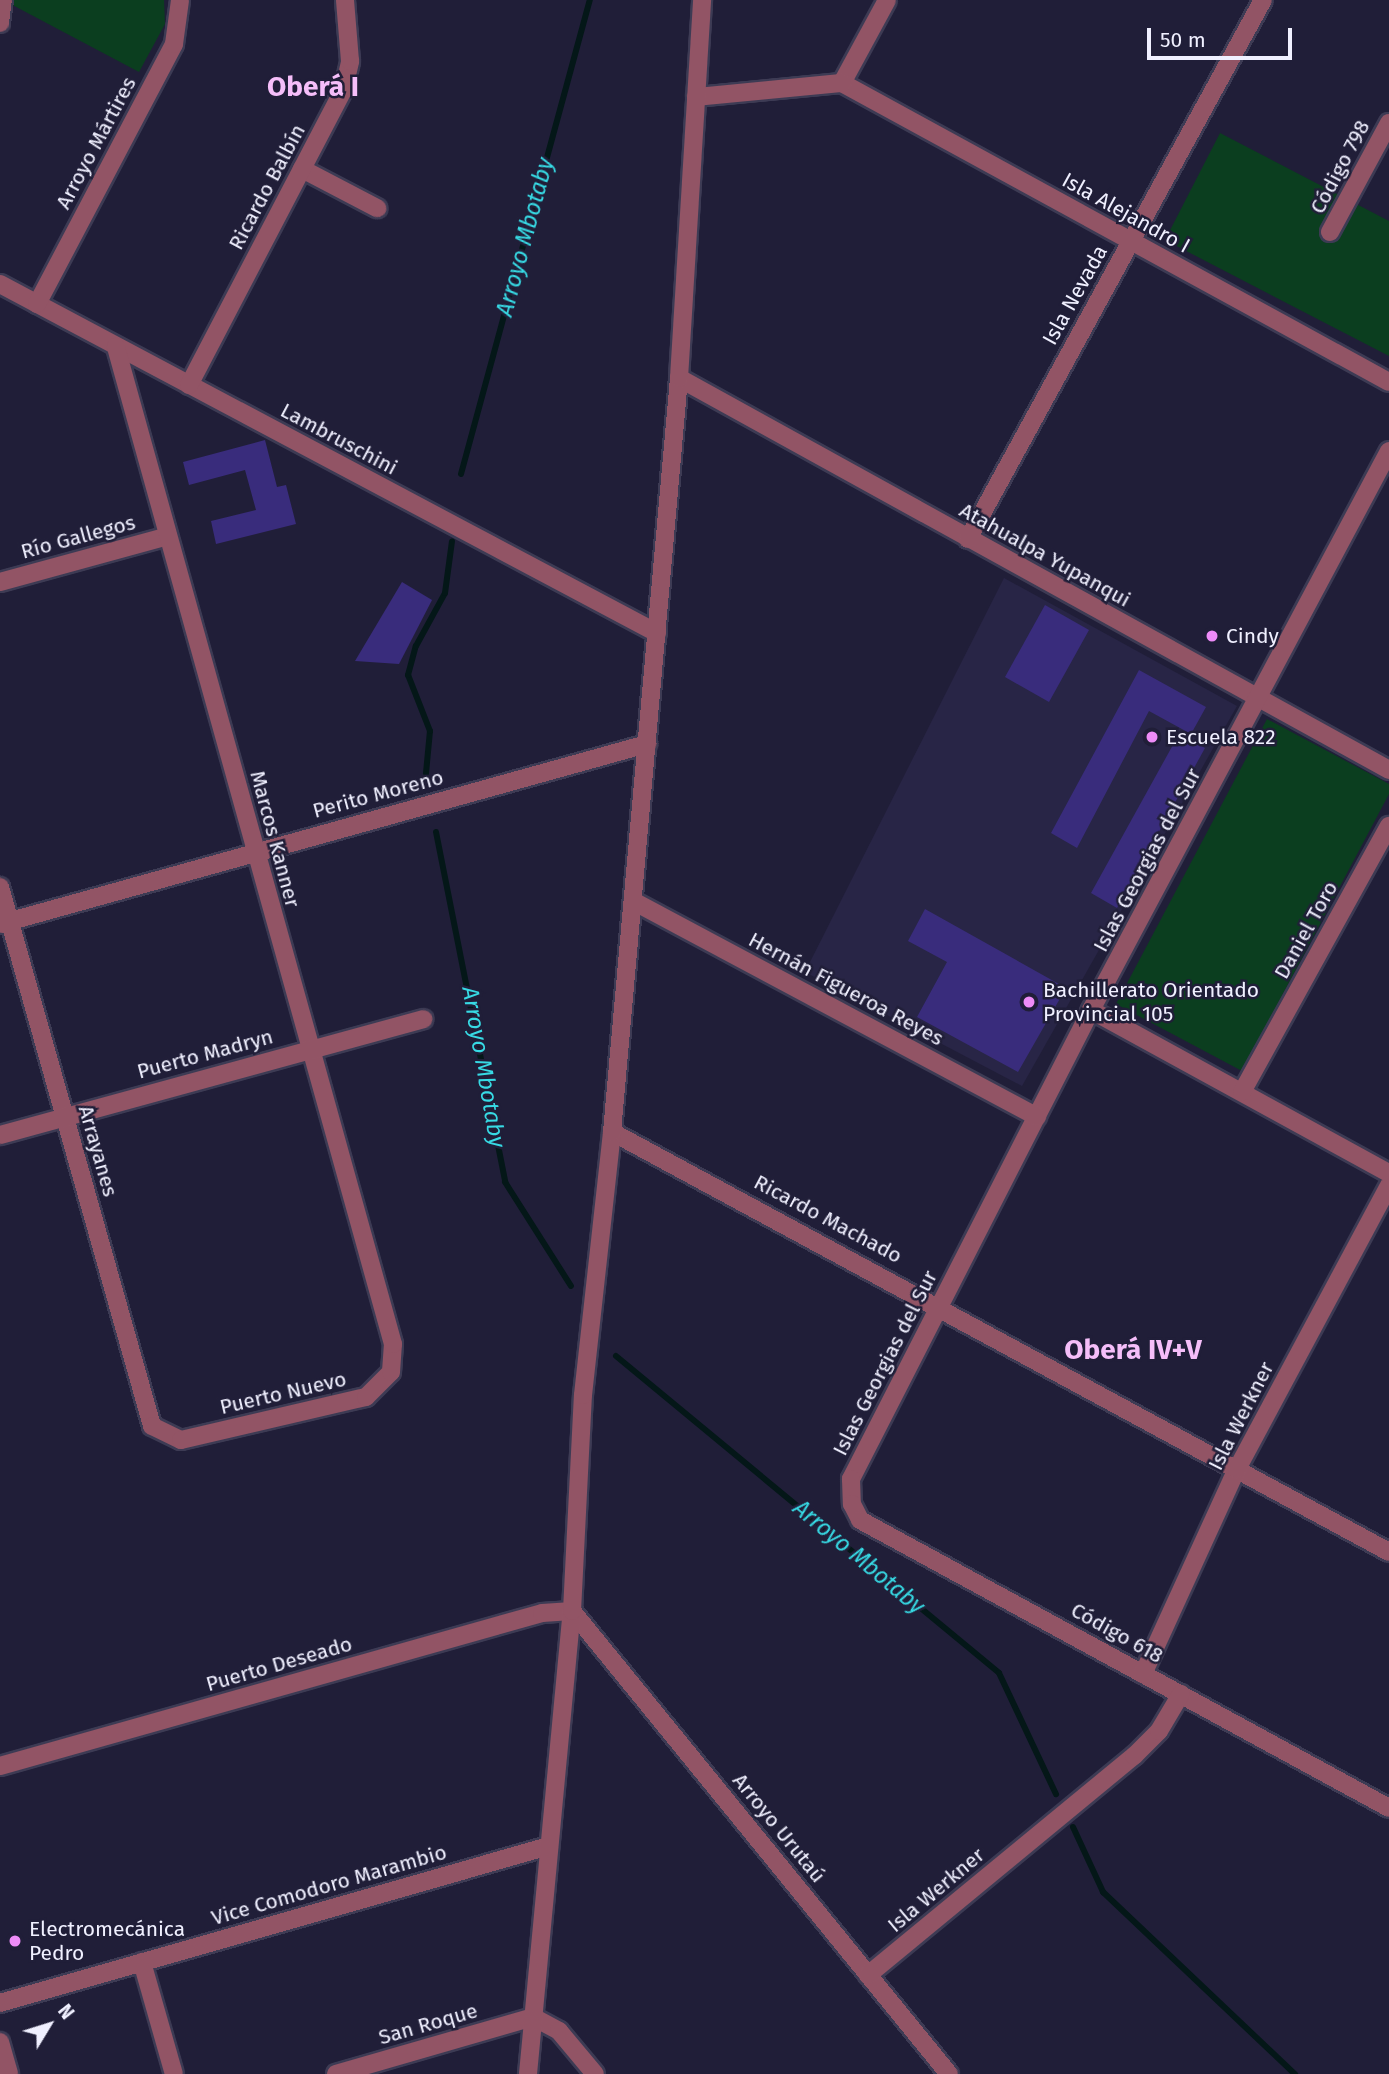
<!DOCTYPE html>
<meta charset="utf-8">
<style>
body{margin:0}
#map{position:relative;width:1389px;height:2074px;overflow:hidden;background:#201e38;font-family:"Fira Sans",sans-serif}
div>[style]{position:absolute}
.built>*{inset:0;background:#282546}
.green>*{inset:0;background:#0b3e1f}
.stream>*{height:6px;margin:-3px;padding:0 3px;transform-origin:3px;border-radius:3px;background:#041718}
.building>*{inset:0;background:#392c7c}
.roads{filter:drop-shadow(2px 0 #3d3b54) drop-shadow(-2px 0 #3d3b54) drop-shadow(0 2px #3d3b54) drop-shadow(0 -2px #3d3b54)}
.minor>*{height:18px;margin:-9px;padding:0 9px;transform-origin:9px;border-radius:9px;background:#925465}
.tertiary>*{height:18px;margin:-9px;padding:0 9px;transform-origin:9px;border-radius:9px;background:#925465}
.dots>*{width:19px;height:19px;translate:-50% -50%;box-sizing:border-box;border:4px solid #201e38;border-radius:50%}
span{translate:-50% -50%;white-space:nowrap;text-align:center;line-height:1.15;-webkit-text-stroke:5px #201e38;paint-order:stroke}
.street-label{font-size:21px;color:#f0f0ff}
.poi-label{font-size:21px;color:#f0f0ff}
.left{translate:0 -50%;text-align:left}
.water-label{font-size:23px;color:#37dae4;font-style:italic}
.district-label{font-size:28px;color:#f5bef9;font-weight:700}
.north{position:absolute;left:14px;top:1990px;width:70px;height:70px;-webkit-text-stroke:5px #201e38;paint-order:stroke;rotate:52deg;font-size:19px;font-weight:700;line-height:28px;text-align:center;color:#f0f0ff}
.north::after{content:'';display:block;margin:auto;width:24px;height:32px;background:#f0f0ff;clip-path:polygon(50% 0,100% 100%,50% 72%,0 100%)}
.scale{position:absolute;left:1147px;top:28px;width:145px;height:32px;box-sizing:border-box;border:4px solid #f0f0ff;border-top:0;padding-left:9px;font-size:21px;line-height:24px;white-space:nowrap;color:#f0f0ff;-webkit-text-stroke:5px #201e38;paint-order:stroke}
</style>
<div id="map">
<div class="built">
<div style="clip-path:polygon(1004px 578px,1237px 706px,1022px 1086px,805px 972px)"></div>
</div>
<div class="green">
<div style="clip-path:polygon(3px 0,164px 0,165px 24px,139px 72px)"></div>
<div style="clip-path:polygon(1220px 133px,1389px 221px,1389px 356px,1165px 240px)"></div>
<div style="clip-path:polygon(1267px 719px,1389px 784px,1389px 794px,1242px 1071px,1116px 1004px)"></div>
</div>
<div class="stream">
<div style="left:461px;top:474px;width:491px;rotate:-74.8deg"></div>
<div style="left:426px;top:773px;width:42px;rotate:-84.6deg"></div>
<div style="left:430px;top:731px;width:60px;rotate:-111.4deg"></div>
<div style="left:408px;top:675px;width:30px;rotate:-75deg"></div>
<div style="left:416px;top:646px;width:60px;rotate:-61.3deg"></div>
<div style="left:445px;top:593px;width:52px;rotate:-82.3deg"></div>
<div style="left:436px;top:832px;width:357px;rotate:78.8deg"></div>
<div style="left:505px;top:1182px;width:123px;rotate:57.6deg"></div>
<div style="left:616px;top:1356px;width:497px;rotate:39.6deg"></div>
<div style="left:999px;top:1673px;width:134px;rotate:64.8deg"></div>
<div style="left:1073px;top:1827px;width:72px;rotate:65.2deg"></div>
<div style="left:1103px;top:1892px;width:265px;rotate:43.5deg"></div>
</div>
<div class="building">
<div style="clip-path:polygon(265px 440px,277px 487px,286px 485px,296px 524px,216px 544px,211px 521px,256px 510px,245px 470px,189px 485px,183px 462px)"></div>
<div style="clip-path:polygon(402px 582px,432px 600px,399px 664px,355px 661px)"></div>
<div style="clip-path:polygon(1045px 605px,1089px 630px,1049px 702px,1005px 677px)"></div>
<div style="clip-path:polygon(1139px 670px,1206px 707px,1191px 734px,1149px 711px,1077px 848px,1051px 833px)"></div>
<div style="clip-path:polygon(1179px 734px,1205px 748px,1117px 908px,1091px 893px)"></div>
<div style="clip-path:polygon(925px 909px,1066px 988px,1018px 1072px,917px 1017px,947px 962px,908px 941px)"></div>
</div>
<div class="roads">
<div class="minor">
<div style="left:0;top:23px;width:23px;rotate:-83deg"></div>
<div style="left:842px;top:83px;width:623px;rotate:28.66deg"></div>
<div style="left:842px;top:83px;width:94px;rotate:-61.5deg"></div>
<div style="left:696px;top:97px;width:147px;rotate:-5.5deg"></div>
<div style="left:302px;top:169px;width:85px;rotate:27.5deg"></div>
<div style="left:1330px;top:232px;width:124px;rotate:-61.6deg"></div>
<div style="left:0;top:284px;width:744px;rotate:27.98deg"></div>
<div style="left:37px;top:304px;width:294px;rotate:-62.2deg"></div>
<div style="left:174px;top:44px;width:44px;rotate:-82.2deg"></div>
<div style="left:679px;top:378px;width:811px;rotate:28.9deg"></div>
<div style="left:189px;top:385px;width:335px;rotate:-62.4deg"></div>
<div style="left:344px;top:88px;width:28px;rotate:-77deg"></div>
<div style="left:350px;top:61px;width:61px;rotate:-94.7deg"></div>
<div style="left:1389px;top:451px;width:633px;rotate:118.06deg"></div>
<div style="left:1091px;top:1010px;width:527px;rotate:117.1deg"></div>
<div style="left:851px;top:1479px;width:25px;rotate:88deg"></div>
<div style="left:852px;top:1504px;width:18px;rotate:63deg"></div>
<div style="left:860px;top:1520px;width:602px;rotate:28.56deg"></div>
<div style="left:968px;top:539px;width:614px;rotate:-61.31deg"></div>
<div style="left:0;top:582px;width:174px;rotate:-15.3deg"></div>
<div style="left:0;top:887px;width:560px;rotate:74.25deg"></div>
<div style="left:152px;top:1426px;width:32px;rotate:26deg"></div>
<div style="left:181px;top:1440px;width:190px;rotate:-13.1deg"></div>
<div style="left:366px;top:1397px;width:35px;rotate:-45deg"></div>
<div style="left:391px;top:1372px;width:28px;rotate:-86deg"></div>
<div style="left:393px;top:1344px;width:1035px;rotate:-105.53deg"></div>
<div style="left:633px;top:901px;width:458px;rotate:28.1deg"></div>
<div style="left:0;top:924px;width:672px;rotate:-15.55deg"></div>
<div style="left:1091px;top:1010px;width:340px;rotate:28.7deg"></div>
<div style="left:1242px;top:1092px;width:304px;rotate:-61.1deg"></div>
<div style="left:612px;top:1132px;width:883px;rotate:28.39deg"></div>
<div style="left:0;top:1135px;width:439px;rotate:-15.3deg"></div>
<div style="left:1143px;top:1674px;width:226px;rotate:-65.4deg"></div>
<div style="left:1237px;top:1469px;width:322px;rotate:-61.8deg"></div>
<div style="left:0;top:1766px;width:563px;rotate:-15.76deg"></div>
<div style="left:542px;top:1613px;width:30px;rotate:-4deg"></div>
<div style="left:572px;top:1611px;width:597px;rotate:50.85deg"></div>
<div style="left:142px;top:1962px;width:116px;rotate:74.1deg"></div>
<div style="left:868px;top:1975px;width:345px;rotate:-39.5deg"></div>
<div style="left:1134px;top:1756px;width:35px;rotate:-45deg"></div>
<div style="left:1159px;top:1731px;width:43px;rotate:-59.3deg"></div>
<div style="left:0;top:2003px;width:571px;rotate:-15.96deg"></div>
<div style="left:0;top:2042px;width:33px;rotate:74deg"></div>
<div style="left:336px;top:2074px;width:205px;rotate:-16.1deg"></div>
<div style="left:533px;top:2017px;width:30px;rotate:28deg"></div>
<div style="left:559px;top:2031px;width:56px;rotate:50.1deg"></div>
</div>
<div class="tertiary">
<div style="left:528px;top:2074px;width:465px;rotate:-84.6deg"></div>
<div style="left:572px;top:1611px;width:216px;rotate:-87.1deg"></div>
<div style="left:583px;top:1395px;width:265px;rotate:-83.7deg"></div>
<div style="left:612px;top:1132px;width:757px;rotate:-84.92deg"></div>
<div style="left:679px;top:378px;width:379px;rotate:-86.5deg"></div>
</div>
</div>
<div class="dots">
<div style="left:1212px;top:636px;background:#ee8cf8"></div>
<div style="left:1152px;top:737px;background:#ee8cf8"></div>
<div style="left:1029px;top:1002px;background:#ee8cf8"></div>
<div style="left:15px;top:1941px;background:#ee8cf8"></div>
</div>
<div class="street-label">
<span style="left:96px;top:143px;rotate:-62deg">Arroyo Mártires</span>
<span style="left:1340px;top:167px;rotate:-62deg">Código 798</span>
<span style="left:267px;top:187px;rotate:-62deg">Ricardo Balbín</span>
<span style="left:1126px;top:213px;rotate:29deg">Isla Alejandro I</span>
<span style="left:1075px;top:295px;rotate:-61deg">Isla Nevada</span>
<span style="left:339px;top:439px;rotate:28deg">Lambruschini</span>
<span style="left:78px;top:537px;rotate:-15deg">Río Gallegos</span>
<span style="left:1045px;top:555px;rotate:29deg">Atahualpa Yupanqui</span>
<span style="left:378px;top:794px;rotate:-15deg">Perito Moreno</span>
<span style="left:275px;top:839px;rotate:75deg">Marcos Kanner</span>
<span style="left:1147px;top:860px;rotate:-62deg">Islas Georgias del Sur</span>
<span style="left:1306px;top:930px;rotate:-61deg">Daniel Toro</span>
<span style="left:846px;top:989px;rotate:28deg">Hernán Figueroa Reyes</span>
<span style="left:205px;top:1054px;rotate:-15deg">Puerto Madryn</span>
<span style="left:98px;top:1151px;rotate:74deg">Arrayanes</span>
<span style="left:828px;top:1219px;rotate:28deg">Ricardo Machado</span>
<span style="left:885px;top:1363px;rotate:-63deg">Islas Georgias del Sur</span>
<span style="left:283px;top:1393px;rotate:-13deg">Puerto Nuevo</span>
<span style="left:1241px;top:1416px;rotate:-63deg">Isla Werkner</span>
<span style="left:1117px;top:1633px;rotate:29deg">Código 618</span>
<span style="left:279px;top:1664px;rotate:-16deg">Puerto Deseado</span>
<span style="left:779px;top:1828px;rotate:51deg">Arroyo Urutaú</span>
<span style="left:329px;top:1885px;rotate:-16deg">Vice Comodoro Marambio</span>
<span style="left:936px;top:1890px;rotate:-40deg">Isla Werkner</span>
<span style="left:428px;top:2024px;rotate:-16deg">San Roque</span>
</div>
<div class="poi-label">
<span class="left" style="left:1226px;top:636px">Cindy</span>
<span class="left" style="left:1166px;top:737px">Escuela 822</span>
<span class="left" style="left:1043px;top:1002px">Bachillerato Orientado<br>Provincial 105</span>
<span class="left" style="left:29px;top:1941px">Electromecánica<br>Pedro</span>
</div>
<div class="water-label">
<span style="left:525px;top:237px;rotate:-75deg">Arroyo Mbotaby</span>
<span style="left:484px;top:1067px;rotate:80deg">Arroyo Mbotaby</span>
<span style="left:859px;top:1557px;rotate:40deg">Arroyo Mbotaby</span>
</div>
<div class="district-label">
<span style="left:313px;top:87px">Oberá I</span>
<span style="left:1133px;top:1350px">Oberá IV+V</span>
</div>
<div class="north">N</div>
<div class="scale">50 m</div>
</div>
